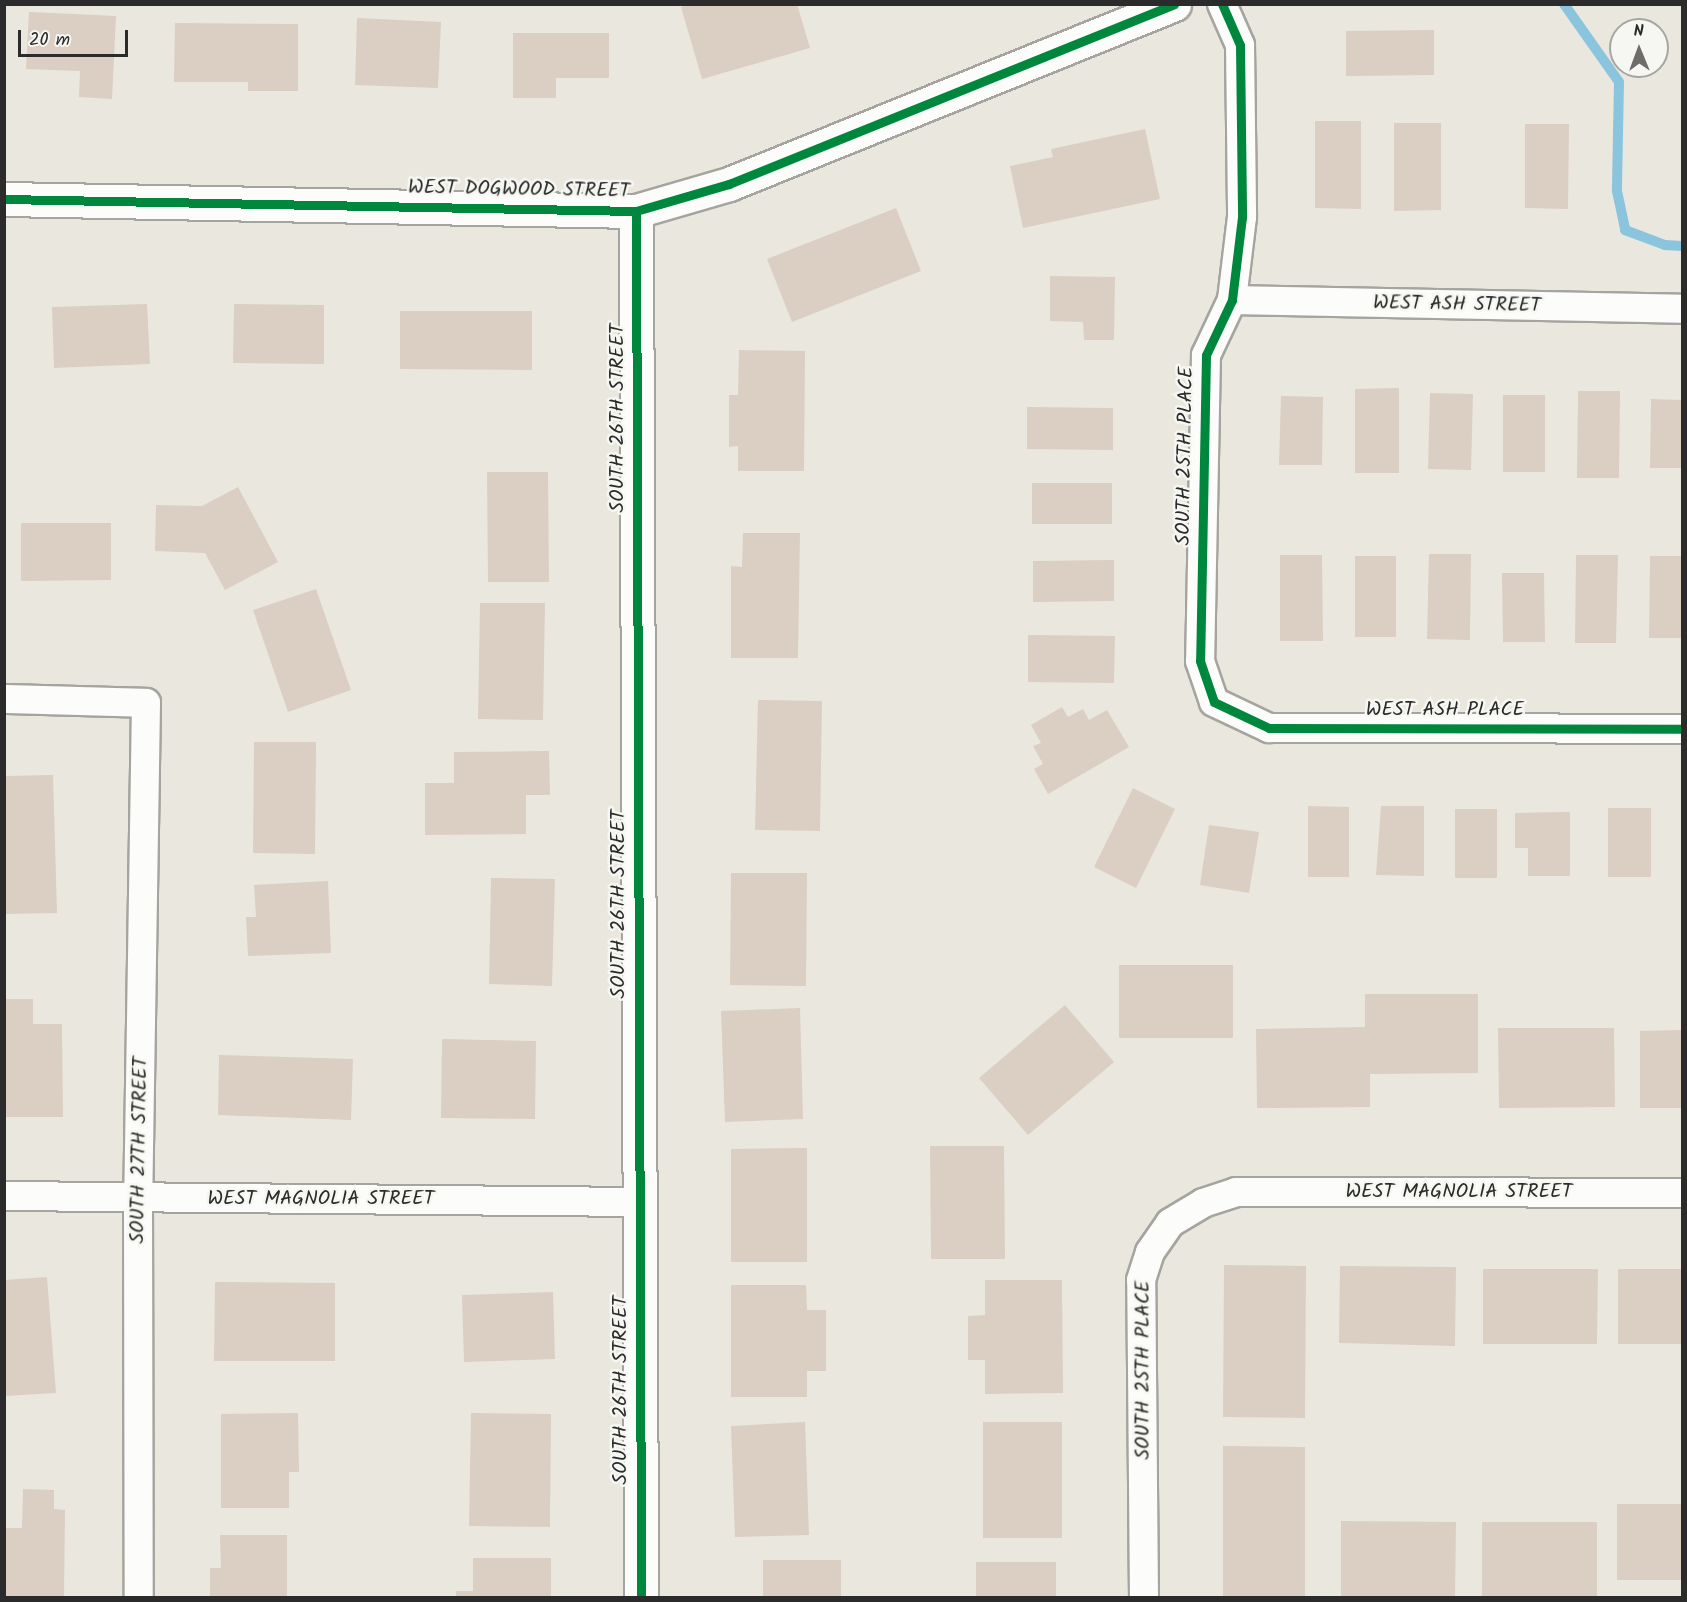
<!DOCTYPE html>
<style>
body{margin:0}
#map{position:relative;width:1687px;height:1602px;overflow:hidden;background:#eae8de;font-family:Kalam,sans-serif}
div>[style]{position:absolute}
.stream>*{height:10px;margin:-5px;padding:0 5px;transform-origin:5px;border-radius:5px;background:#8bc4dd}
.building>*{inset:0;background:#dbcec3}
.roads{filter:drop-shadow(2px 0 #a5a49f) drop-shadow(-2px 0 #a5a49f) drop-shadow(0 2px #a5a49f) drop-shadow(0 -2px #a5a49f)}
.minor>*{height:28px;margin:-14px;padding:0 14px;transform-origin:14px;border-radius:14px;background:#fcfcfa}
.tertiary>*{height:33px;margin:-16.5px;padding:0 16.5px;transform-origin:16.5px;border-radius:16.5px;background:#fcfcfa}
.cycleway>*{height:9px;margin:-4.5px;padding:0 4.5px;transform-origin:4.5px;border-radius:4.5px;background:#00873e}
span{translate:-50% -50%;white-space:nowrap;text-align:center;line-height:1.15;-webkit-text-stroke:5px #f6f6f2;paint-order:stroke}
.street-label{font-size:20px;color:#2b2b2b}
.frame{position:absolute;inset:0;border:6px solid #2b2b2b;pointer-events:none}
.north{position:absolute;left:1609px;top:18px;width:60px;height:60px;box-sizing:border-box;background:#f6f6f2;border:2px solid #a5a5a2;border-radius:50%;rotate:359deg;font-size:16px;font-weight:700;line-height:24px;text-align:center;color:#2b2b2b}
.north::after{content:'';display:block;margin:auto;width:21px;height:27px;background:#6e6d6a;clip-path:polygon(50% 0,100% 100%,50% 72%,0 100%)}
.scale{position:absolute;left:18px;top:30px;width:110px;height:27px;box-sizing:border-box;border:3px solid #2b2b2b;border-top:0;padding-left:8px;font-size:18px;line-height:21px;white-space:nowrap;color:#2b2b2b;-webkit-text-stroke:4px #f6f6f2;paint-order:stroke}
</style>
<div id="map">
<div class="stream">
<div style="left:1564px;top:4px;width:95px;rotate:54.8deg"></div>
<div style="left:1619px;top:82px;width:109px;rotate:91.1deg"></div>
<div style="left:1617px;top:191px;width:40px;rotate:78deg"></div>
<div style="left:1625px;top:230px;width:43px;rotate:20.6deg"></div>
<div style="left:1665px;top:245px;width:17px;rotate:3deg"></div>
</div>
<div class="building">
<div style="clip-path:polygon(689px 4px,797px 4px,810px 48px,702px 79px,681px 7px)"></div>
<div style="clip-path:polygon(29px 12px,116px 16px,112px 99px,79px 97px,80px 71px,26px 69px)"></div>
<div style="clip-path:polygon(357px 18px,441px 22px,438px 88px,355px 85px)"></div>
<div style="clip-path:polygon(175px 23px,298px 24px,298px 91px,248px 91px,248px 82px,174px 82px)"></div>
<div style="clip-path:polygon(1434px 30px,1434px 75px,1346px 76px,1346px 31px)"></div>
<div style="clip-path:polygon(513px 33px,609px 33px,609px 78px,556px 78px,556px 98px,513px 98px)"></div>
<div style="clip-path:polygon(1315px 121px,1361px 121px,1361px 209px,1315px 208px)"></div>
<div style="clip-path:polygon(1394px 123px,1441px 123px,1441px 210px,1394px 211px)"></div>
<div style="clip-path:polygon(1525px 124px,1569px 124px,1568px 209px,1525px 208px)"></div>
<div style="clip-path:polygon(1145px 129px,1160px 199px,1023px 228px,1010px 166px,1053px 157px,1051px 149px)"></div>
<div style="clip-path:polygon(896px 208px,921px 271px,792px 322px,767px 259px)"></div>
<div style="clip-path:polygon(1050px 276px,1115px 277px,1114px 340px,1084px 340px,1083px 322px,1050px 321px)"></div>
<div style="clip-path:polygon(147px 304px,150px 364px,54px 368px,52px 307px)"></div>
<div style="clip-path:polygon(234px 304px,324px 305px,324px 364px,233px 363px)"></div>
<div style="clip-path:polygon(400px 311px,532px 311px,532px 370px,400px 369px)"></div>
<div style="clip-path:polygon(739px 350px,805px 351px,804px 471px,738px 471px,738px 446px,729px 447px,729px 395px,738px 395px)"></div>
<div style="clip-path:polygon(1399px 388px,1399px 473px,1355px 473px,1355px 389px)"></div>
<div style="clip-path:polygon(1578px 391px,1620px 391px,1619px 478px,1577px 478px)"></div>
<div style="clip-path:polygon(1430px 393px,1473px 394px,1471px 470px,1428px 469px)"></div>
<div style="clip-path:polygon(1503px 395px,1545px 395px,1545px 472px,1503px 472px)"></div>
<div style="clip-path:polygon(1281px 396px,1323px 397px,1322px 465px,1279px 465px)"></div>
<div style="clip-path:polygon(1651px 399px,1682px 400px,1682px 468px,1650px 468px)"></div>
<div style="clip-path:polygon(1027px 407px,1113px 408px,1113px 450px,1027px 449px)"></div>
<div style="clip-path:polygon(487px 472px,548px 472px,549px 582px,488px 582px)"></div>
<div style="clip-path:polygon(1032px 483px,1112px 483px,1112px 524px,1032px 524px)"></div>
<div style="clip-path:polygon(238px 487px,278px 562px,225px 590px,205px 553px,155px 551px,156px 505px,202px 506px)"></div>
<div style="clip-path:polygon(21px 523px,111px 523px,111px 580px,21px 581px)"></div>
<div style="clip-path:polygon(743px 533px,800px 533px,798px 658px,731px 658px,731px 566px,742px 567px)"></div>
<div style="clip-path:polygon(1429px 554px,1471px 554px,1470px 640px,1427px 639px)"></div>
<div style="clip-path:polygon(1280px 555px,1322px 555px,1323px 641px,1280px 641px)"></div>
<div style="clip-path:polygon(1576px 555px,1618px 555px,1616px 643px,1575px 643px)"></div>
<div style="clip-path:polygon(1355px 556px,1396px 556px,1396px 637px,1355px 637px)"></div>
<div style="clip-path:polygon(1650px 556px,1682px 556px,1682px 638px,1649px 638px)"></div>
<div style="clip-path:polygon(1114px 560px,1114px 601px,1033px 602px,1033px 561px)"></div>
<div style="clip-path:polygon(1502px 573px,1544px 573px,1545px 642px,1503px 642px)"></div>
<div style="clip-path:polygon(316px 589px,351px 690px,288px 712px,253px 610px)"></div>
<div style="clip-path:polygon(480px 603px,545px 603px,543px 720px,478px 719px)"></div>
<div style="clip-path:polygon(1028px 635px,1115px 636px,1114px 683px,1028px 682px)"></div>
<div style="clip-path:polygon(758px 700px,822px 701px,820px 831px,755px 830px)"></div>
<div style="clip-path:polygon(1062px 707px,1068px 717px,1083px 709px,1089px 720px,1107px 710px,1129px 747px,1048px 794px,1034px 769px,1043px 764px,1033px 746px,1041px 743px,1031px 725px)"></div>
<div style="clip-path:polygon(254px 742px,316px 742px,315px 854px,253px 853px)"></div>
<div style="clip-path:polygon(549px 751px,550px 795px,526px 795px,526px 834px,425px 835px,425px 783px,454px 783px,454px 752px)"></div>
<div style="clip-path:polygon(53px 775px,57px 913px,4px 914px,4px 776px)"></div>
<div style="clip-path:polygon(1133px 788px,1175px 809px,1136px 888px,1094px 867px)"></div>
<div style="clip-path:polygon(1308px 806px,1349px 807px,1349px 877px,1308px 877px)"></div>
<div style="clip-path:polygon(1381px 806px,1424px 806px,1424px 876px,1376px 875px)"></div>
<div style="clip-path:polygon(1608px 808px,1651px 808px,1651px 877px,1608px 877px)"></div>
<div style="clip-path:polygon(1455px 809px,1497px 809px,1497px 878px,1455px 878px)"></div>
<div style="clip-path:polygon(1570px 812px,1570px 876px,1528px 876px,1528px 848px,1515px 848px,1515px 813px)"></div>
<div style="clip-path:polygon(1209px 825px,1259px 832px,1249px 893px,1200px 885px)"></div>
<div style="clip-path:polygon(731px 873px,807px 873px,806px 986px,730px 985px)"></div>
<div style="clip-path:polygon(491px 878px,555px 879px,552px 986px,489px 984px)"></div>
<div style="clip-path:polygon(328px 881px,331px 953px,248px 956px,246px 917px,256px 917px,254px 885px)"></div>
<div style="clip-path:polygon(1119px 965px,1233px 965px,1233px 1038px,1119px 1038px)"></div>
<div style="clip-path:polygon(1365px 994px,1478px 994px,1478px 1073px,1370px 1074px,1370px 1107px,1257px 1108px,1256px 1029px,1365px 1027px)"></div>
<div style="clip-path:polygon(4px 999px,33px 999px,33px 1024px,62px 1024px,63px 1117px,4px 1117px)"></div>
<div style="clip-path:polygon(1065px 1005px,1114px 1062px,1028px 1135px,979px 1078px)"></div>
<div style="clip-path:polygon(800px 1008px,803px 1119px,725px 1122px,721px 1011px)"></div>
<div style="clip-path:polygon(1498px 1028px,1614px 1028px,1615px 1107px,1499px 1108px)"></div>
<div style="clip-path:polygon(1682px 1030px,1682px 1108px,1640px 1108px,1640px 1031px)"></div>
<div style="clip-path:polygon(442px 1039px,536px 1041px,535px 1119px,441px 1118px)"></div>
<div style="clip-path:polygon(219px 1055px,353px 1059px,351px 1120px,218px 1115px)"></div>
<div style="clip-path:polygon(930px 1146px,1004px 1146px,1005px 1259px,931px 1259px)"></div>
<div style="clip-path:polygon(807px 1148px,807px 1262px,731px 1262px,731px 1149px)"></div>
<div style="clip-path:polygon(1224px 1265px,1306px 1266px,1305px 1418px,1223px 1417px)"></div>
<div style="clip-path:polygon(1340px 1266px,1456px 1267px,1455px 1346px,1339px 1343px)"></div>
<div style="clip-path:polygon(1483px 1269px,1598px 1269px,1597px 1344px,1483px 1344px)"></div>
<div style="clip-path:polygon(1618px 1269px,1682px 1269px,1682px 1344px,1618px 1344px)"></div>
<div style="clip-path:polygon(47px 1277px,56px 1393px,4px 1396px,4px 1280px)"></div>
<div style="clip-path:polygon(985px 1280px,1062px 1280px,1063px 1393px,985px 1394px,985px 1360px,968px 1360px,968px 1316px,985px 1315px)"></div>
<div style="clip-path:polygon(215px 1282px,335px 1283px,335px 1361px,214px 1361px)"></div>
<div style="clip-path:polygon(731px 1285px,806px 1285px,807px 1310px,826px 1310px,826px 1371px,807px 1371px,807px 1397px,731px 1397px)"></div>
<div style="clip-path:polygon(553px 1292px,555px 1359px,464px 1362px,462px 1295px)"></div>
<div style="clip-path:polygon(298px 1413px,299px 1472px,289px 1472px,289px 1508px,221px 1508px,221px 1414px)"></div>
<div style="clip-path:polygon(471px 1413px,551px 1414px,550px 1527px,469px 1526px)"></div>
<div style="clip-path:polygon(805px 1422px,809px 1535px,735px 1537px,731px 1426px)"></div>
<div style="clip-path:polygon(983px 1422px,1062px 1422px,1062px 1538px,983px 1538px)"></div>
<div style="clip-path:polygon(1223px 1446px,1305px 1447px,1305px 1598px,1223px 1598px)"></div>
<div style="clip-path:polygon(23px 1489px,54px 1490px,54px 1509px,65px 1510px,64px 1598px,4px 1598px,4px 1528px,22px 1528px)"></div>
<div style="clip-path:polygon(1617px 1504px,1682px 1504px,1682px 1580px,1617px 1580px)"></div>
<div style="clip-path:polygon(1341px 1521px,1456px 1522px,1455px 1598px,1341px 1598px)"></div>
<div style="clip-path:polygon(1482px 1522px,1597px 1522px,1597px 1598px,1482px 1598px)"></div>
<div style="clip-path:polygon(220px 1535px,287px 1535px,287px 1598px,210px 1598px,210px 1568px,221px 1568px)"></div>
<div style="clip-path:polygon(473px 1558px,551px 1558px,551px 1598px,456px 1598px,456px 1591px,473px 1591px)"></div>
<div style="clip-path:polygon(763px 1560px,841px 1560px,841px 1598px,763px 1598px)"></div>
<div style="clip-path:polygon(976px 1562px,1056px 1562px,1056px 1598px,976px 1598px)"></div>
</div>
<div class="roads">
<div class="minor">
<div style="left:1222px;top:4px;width:45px;rotate:66.3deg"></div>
<div style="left:1240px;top:45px;width:172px;rotate:89.3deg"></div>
<div style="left:1242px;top:217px;width:84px;rotate:96.9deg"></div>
<div style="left:1232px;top:300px;width:61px;rotate:115.3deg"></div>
<div style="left:1206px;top:355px;width:306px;rotate:91.1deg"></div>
<div style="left:1200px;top:661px;width:43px;rotate:71.1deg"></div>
<div style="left:1214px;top:702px;width:61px;rotate:25.3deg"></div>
<div style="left:1269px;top:728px;width:413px;rotate:0.1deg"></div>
<div style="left:1232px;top:300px;width:450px;rotate:1.1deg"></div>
<div style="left:4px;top:699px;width:142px;rotate:1.6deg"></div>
<div style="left:146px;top:703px;width:495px;rotate:90.9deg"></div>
<div style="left:138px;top:1198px;width:400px;rotate:89.9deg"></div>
<div style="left:4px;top:1196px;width:634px;rotate:0.54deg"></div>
<div style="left:1144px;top:1598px;width:318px;rotate:-90.5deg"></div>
<div style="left:1141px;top:1280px;width:29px;rotate:-72deg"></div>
<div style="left:1150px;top:1252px;width:35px;rotate:-55deg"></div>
<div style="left:1170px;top:1223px;width:39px;rotate:-31deg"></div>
<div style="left:1203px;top:1203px;width:35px;rotate:-18deg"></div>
<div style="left:1236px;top:1192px;width:446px;rotate:0.1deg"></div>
</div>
<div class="tertiary">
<div style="left:4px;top:199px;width:632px;rotate:1.09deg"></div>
<div style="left:636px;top:211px;width:97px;rotate:-16.2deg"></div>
<div style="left:729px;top:184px;width:480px;rotate:-22deg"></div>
<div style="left:636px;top:211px;width:1387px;rotate:89.79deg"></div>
</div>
</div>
<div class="cycleway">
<div style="left:1222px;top:4px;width:45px;rotate:66.3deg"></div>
<div style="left:1240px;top:45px;width:172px;rotate:89.3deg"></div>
<div style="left:1242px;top:217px;width:84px;rotate:96.9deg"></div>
<div style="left:1232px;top:300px;width:61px;rotate:115.3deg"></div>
<div style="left:1206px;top:355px;width:306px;rotate:91.1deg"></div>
<div style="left:1200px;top:661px;width:43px;rotate:71.1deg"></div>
<div style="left:1214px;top:702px;width:61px;rotate:25.3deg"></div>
<div style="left:1269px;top:728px;width:413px;rotate:0.1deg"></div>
<div style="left:4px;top:199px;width:632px;rotate:1.09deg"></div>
<div style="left:636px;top:211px;width:97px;rotate:-16.2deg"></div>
<div style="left:729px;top:184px;width:480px;rotate:-22deg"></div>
<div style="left:636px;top:211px;width:1387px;rotate:89.79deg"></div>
</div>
<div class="street-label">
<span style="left:519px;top:190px;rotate:1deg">WEST DOGWOOD STREET</span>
<span style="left:1457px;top:305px;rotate:1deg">WEST ASH STREET</span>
<span style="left:618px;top:418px;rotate:-90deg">SOUTH 26TH STREET</span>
<span style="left:1186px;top:456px;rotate:-89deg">SOUTH 25TH PLACE</span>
<span style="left:1445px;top:710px">WEST ASH PLACE</span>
<span style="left:619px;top:904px;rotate:-90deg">SOUTH 26TH STREET</span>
<span style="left:140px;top:1150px;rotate:-89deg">SOUTH 27TH STREET</span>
<span style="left:1459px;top:1192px">WEST MAGNOLIA STREET</span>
<span style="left:321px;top:1199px">WEST MAGNOLIA STREET</span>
<span style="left:1144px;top:1370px;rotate:-90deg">SOUTH 25TH PLACE</span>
<span style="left:621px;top:1390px;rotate:-90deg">SOUTH 26TH STREET</span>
</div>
<div class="frame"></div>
<div class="north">N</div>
<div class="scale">20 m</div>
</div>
